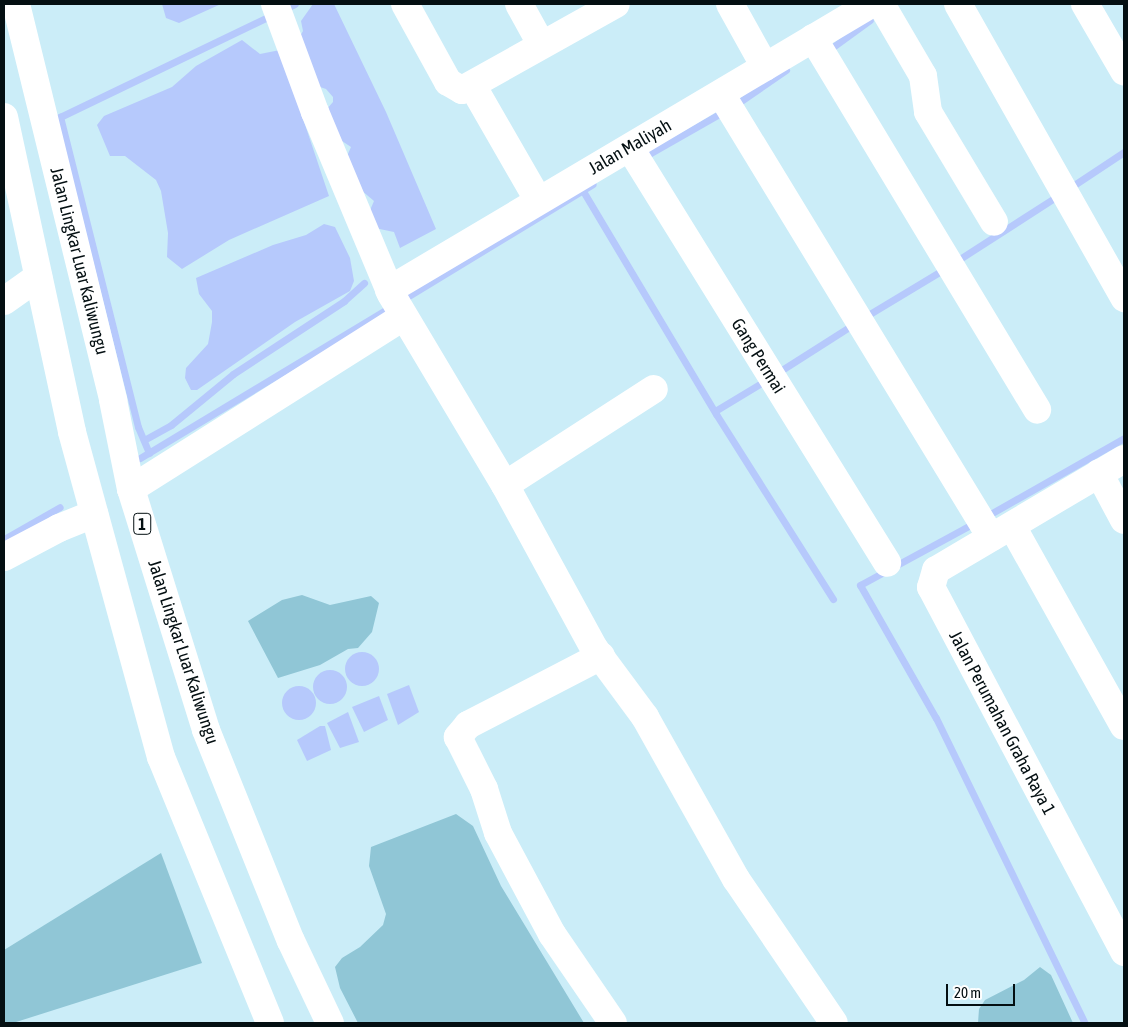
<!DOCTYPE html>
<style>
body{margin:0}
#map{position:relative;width:1128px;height:1027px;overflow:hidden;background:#cbedf8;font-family:"Asap Condensed",sans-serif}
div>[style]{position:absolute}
.green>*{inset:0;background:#90c6d6}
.water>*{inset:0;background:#b6c9fc}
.round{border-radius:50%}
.stream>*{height:7px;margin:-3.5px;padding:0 3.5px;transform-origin:3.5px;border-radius:3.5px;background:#b6c9fc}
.minor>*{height:28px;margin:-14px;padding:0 14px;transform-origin:14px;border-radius:14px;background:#fff}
.highway>*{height:28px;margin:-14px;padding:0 14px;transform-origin:14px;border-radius:14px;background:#fff}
span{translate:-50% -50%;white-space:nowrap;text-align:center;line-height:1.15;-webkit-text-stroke:4px #fff;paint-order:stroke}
.shield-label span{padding:1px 4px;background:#fff;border:1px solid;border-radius:4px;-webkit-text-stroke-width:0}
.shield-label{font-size:16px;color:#040f12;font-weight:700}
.street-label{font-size:18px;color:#040f12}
.frame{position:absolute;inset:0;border:5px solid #040f12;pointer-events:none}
.scale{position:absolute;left:946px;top:984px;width:69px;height:22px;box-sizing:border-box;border:2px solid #040f12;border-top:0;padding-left:6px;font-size:15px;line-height:18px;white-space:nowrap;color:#040f12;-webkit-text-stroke:4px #fff;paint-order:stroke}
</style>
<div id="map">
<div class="green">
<div style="clip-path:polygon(302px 595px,330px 605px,371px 596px,379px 603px,372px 632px,358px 648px,348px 649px,320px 665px,278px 678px,248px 621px,282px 600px)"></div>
<div style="clip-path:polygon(456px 814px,473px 826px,501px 886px,584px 1023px,358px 1023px,340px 988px,335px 967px,342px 958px,360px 947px,383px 925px,386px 914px,369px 866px,371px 847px)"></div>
<div style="clip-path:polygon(161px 853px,202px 963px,13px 1023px,4px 1023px,4px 950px)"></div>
<div style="clip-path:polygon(1040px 967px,1051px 975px,1073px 1023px,978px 1023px,979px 1009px,985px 1000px,1024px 980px)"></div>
</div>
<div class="water">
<div style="clip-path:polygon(162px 4px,221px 4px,179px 23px,166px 18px)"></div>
<div style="clip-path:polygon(313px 4px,334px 4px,386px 112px,436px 229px,400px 248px,394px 232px,375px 228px,368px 215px,374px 201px,361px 190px,347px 156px,351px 147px,342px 141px,326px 110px,333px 102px,333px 97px,326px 89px,320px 87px,299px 38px,303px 31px,301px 21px)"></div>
<div style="clip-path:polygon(242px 40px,260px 54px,280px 50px,329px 196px,229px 240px,182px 269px,167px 257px,168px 233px,161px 191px,156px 180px,125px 156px,110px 156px,97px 125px,104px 116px,172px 87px,196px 66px)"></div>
<div style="clip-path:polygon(324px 224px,335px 227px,350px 258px,354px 281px,350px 291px,295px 322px,197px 390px,191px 390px,185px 378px,186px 368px,208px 344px,212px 322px,212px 311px,199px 294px,196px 278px,273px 245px,306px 235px)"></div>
<div class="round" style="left:345px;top:652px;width:34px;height:34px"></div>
<div class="round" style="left:313px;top:670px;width:34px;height:34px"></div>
<div style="clip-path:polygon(409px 685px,419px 712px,398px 725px,387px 694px)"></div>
<div class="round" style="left:282px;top:686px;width:34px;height:34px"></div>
<div style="clip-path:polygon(379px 696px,388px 720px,364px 732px,352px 707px)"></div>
<div style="clip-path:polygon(348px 712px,359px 742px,340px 748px,327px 723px)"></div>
<div style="clip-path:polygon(320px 726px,325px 726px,331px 750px,307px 761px,297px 740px)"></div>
</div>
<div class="stream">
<div style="left:282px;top:10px;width:14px;rotate:-25deg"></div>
<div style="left:826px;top:52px;width:54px;rotate:-36deg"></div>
<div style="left:735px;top:105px;width:62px;rotate:-34.5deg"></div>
<div style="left:642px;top:158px;width:97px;rotate:-29.7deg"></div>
<div style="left:1068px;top:189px;width:67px;rotate:-33.5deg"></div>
<div style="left:583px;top:191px;width:260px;rotate:59.2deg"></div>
<div style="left:716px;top:414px;width:219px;rotate:57.7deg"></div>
<div style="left:955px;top:262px;width:124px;rotate:-32.8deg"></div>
<div style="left:402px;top:300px;width:223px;rotate:-31.3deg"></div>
<div style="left:863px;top:318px;width:97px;rotate:-31.1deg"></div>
<div style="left:777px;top:373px;width:91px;rotate:-32.5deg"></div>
<div style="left:715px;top:411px;width:62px;rotate:-31.1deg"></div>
<div style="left:144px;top:440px;width:31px;rotate:-29deg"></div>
<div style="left:171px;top:425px;width:80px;rotate:-39.4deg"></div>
<div style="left:233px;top:374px;width:133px;rotate:-33.3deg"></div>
<div style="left:344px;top:301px;width:27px;rotate:-42deg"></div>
<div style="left:149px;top:453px;width:28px;rotate:-113deg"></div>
<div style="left:138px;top:427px;width:320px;rotate:-104.1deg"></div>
<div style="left:60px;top:117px;width:235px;rotate:-25.7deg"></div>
<div style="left:140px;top:458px;width:294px;rotate:-31.1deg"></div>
<div style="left:985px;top:517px;width:160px;rotate:-29.6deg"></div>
<div style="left:976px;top:522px;width:132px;rotate:151.5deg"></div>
<div style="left:860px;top:585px;width:153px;rotate:60.3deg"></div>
<div style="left:936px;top:718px;width:339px;rotate:64deg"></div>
<div style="left:4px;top:539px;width:64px;rotate:-29.7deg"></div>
</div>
<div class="minor">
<div style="left:275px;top:4px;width:115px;rotate:69.7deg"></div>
<div style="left:315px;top:112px;width:197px;rotate:67.3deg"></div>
<div style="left:391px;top:294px;width:222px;rotate:59.2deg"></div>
<div style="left:505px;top:485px;width:186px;rotate:61.4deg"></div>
<div style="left:594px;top:648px;width:86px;rotate:53.5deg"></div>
<div style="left:645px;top:717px;width:186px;rotate:60.7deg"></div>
<div style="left:736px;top:879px;width:174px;rotate:55.8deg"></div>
<div style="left:405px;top:4px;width:89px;rotate:61.1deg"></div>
<div style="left:448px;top:82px;width:16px;rotate:30deg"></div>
<div style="left:462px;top:90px;width:176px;rotate:-29.2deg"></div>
<div style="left:519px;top:4px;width:46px;rotate:61.2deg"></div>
<div style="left:730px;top:4px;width:72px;rotate:60.9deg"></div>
<div style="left:881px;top:4px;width:83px;rotate:59.7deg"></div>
<div style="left:923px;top:76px;width:36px;rotate:82deg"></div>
<div style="left:928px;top:112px;width:128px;rotate:59deg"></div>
<div style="left:958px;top:4px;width:338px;rotate:60.5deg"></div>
<div style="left:1085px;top:4px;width:78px;rotate:59.8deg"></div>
<div style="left:813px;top:38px;width:434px;rotate:58.9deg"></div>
<div style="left:472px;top:85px;width:133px;rotate:60.1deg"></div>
<div style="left:721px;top:94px;width:519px;rotate:58.64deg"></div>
<div style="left:630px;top:148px;width:488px;rotate:58.2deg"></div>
<div style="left:389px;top:290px;width:560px;rotate:-30.68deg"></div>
<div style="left:4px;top:301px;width:42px;rotate:-35.2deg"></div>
<div style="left:1124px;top:459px;width:218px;rotate:149.4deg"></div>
<div style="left:936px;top:570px;width:18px;rotate:106deg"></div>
<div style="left:931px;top:587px;width:413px;rotate:62.1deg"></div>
<div style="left:1099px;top:473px;width:53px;rotate:62deg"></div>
<div style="left:505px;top:485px;width:177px;rotate:-32.8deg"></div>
<div style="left:131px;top:489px;width:322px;rotate:-32.3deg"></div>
<div style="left:1012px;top:526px;width:229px;rotate:60.8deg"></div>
<div style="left:4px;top:557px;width:62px;rotate:-27.8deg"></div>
<div style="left:59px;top:528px;width:38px;rotate:-22deg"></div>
<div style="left:601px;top:656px;width:150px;rotate:152.6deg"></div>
<div style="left:468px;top:725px;width:16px;rotate:130deg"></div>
<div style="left:458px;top:737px;width:58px;rotate:63.4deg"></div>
<div style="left:484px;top:789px;width:46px;rotate:72.3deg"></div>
<div style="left:498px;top:833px;width:115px;rotate:61.9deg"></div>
<div style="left:552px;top:934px;width:108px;rotate:55.6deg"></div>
</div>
<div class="highway">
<div style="left:16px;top:4px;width:408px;rotate:76.2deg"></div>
<div style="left:113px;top:400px;width:91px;rotate:78.6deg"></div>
<div style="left:131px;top:489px;width:252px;rotate:72.7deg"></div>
<div style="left:206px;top:730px;width:227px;rotate:68.1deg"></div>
<div style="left:291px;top:941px;width:91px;rotate:64.6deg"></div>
<div style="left:4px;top:117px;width:322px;rotate:77.8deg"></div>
<div style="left:72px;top:432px;width:337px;rotate:74.7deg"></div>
<div style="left:161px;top:757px;width:287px;rotate:67.7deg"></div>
</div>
<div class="shield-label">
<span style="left:142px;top:524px">1</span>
</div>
<div class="street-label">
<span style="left:630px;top:147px;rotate:-30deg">Jalan Maliyah</span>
<span style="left:79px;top:261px;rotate:76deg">Jalan Lingkar Luar Kaliwungu</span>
<span style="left:758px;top:356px;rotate:58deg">Gang Permai</span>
<span style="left:183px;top:652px;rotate:72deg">Jalan Lingkar Luar Kaliwungu</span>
<span style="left:1002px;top:723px;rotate:62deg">Jalan Perumahan Graha Raya 1</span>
</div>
<div class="frame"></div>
<div class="scale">20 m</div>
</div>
